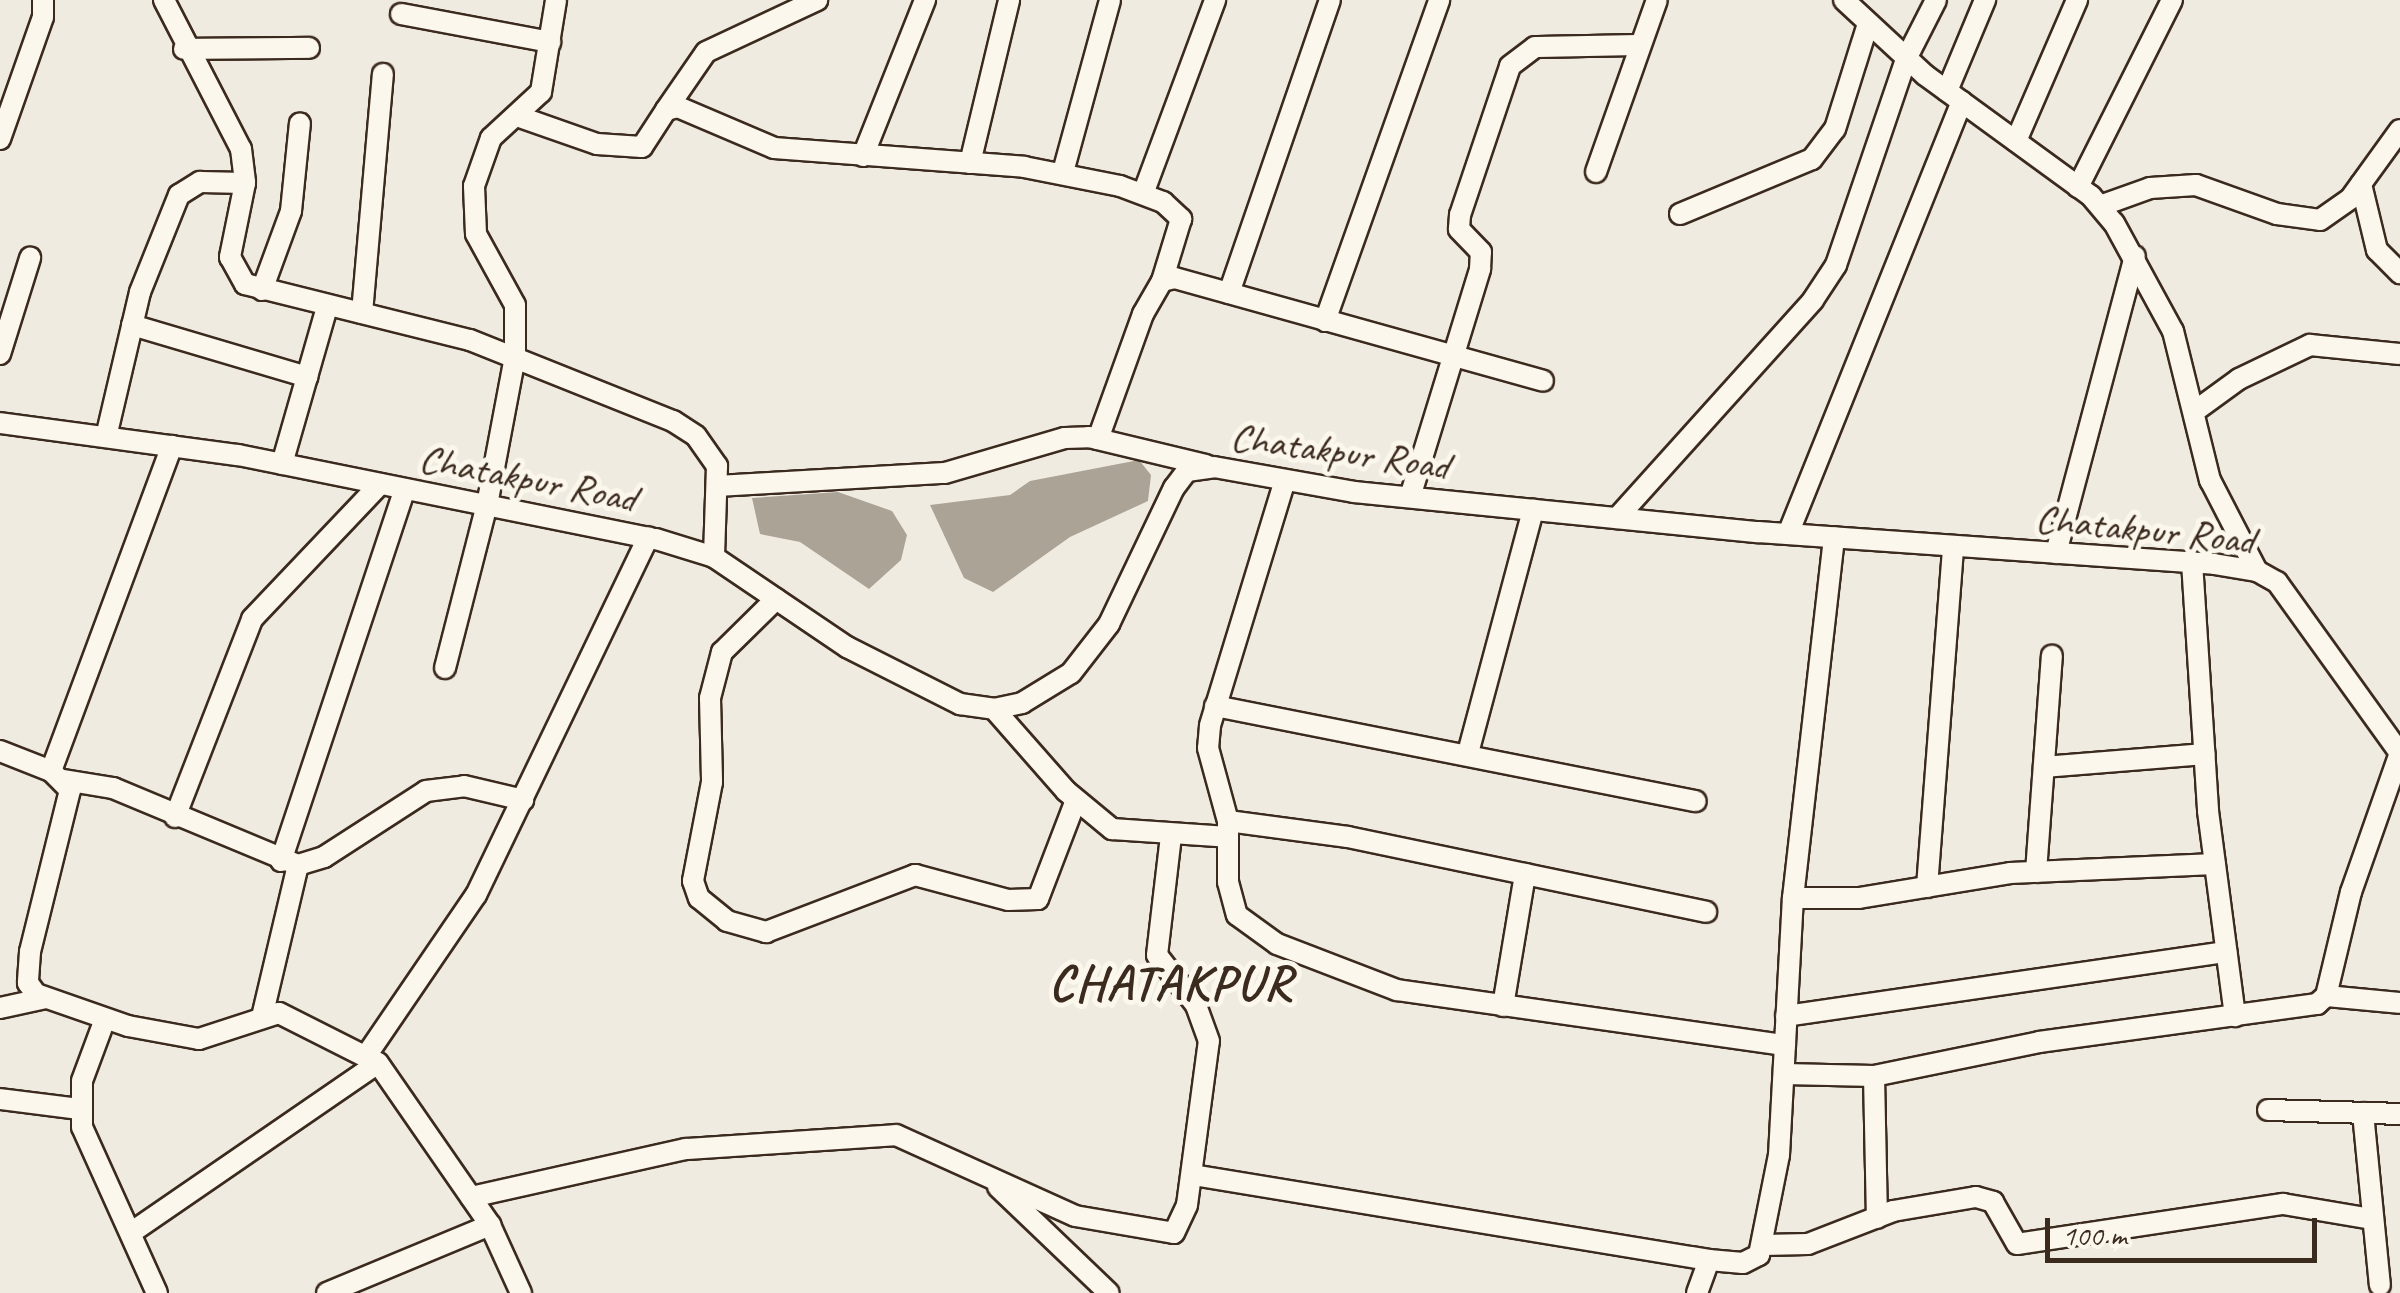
<!DOCTYPE html>
<style>
body{margin:0}
#map{position:relative;width:2400px;height:1293px;overflow:hidden;background:#f0ebe0;font-family:Caveat,sans-serif}
div>[style]{position:absolute}
.water>*{inset:0;background:#aca397}
.roads{filter:drop-shadow(2px 0 #3b2a1e) drop-shadow(-2px 0 #3b2a1e) drop-shadow(0 2px #3b2a1e) drop-shadow(0 -2px #3b2a1e)}
.minor>*{height:20px;margin:-10px;padding:0 10px;transform-origin:10px;border-radius:10px;background:#fbf7ec}
span{translate:-50% -50%;white-space:nowrap;text-align:center;line-height:1.15;-webkit-text-stroke:10px #fbf7ec;paint-order:stroke}
.street-label{font-size:40px;color:#3b2a1e}
.district-label{font-size:50px;color:#3b2a1e;font-weight:700;letter-spacing:2.5px}
.scale{position:absolute;left:2045px;top:1218px;width:272px;height:45px;box-sizing:border-box;border:5px solid #3b2a1e;border-top:0;padding-left:12px;font-size:30px;line-height:35px;white-space:nowrap;color:#3b2a1e;-webkit-text-stroke:8px #fbf7ec;paint-order:stroke}
</style>
<div id="map">
<div class="water">
<div style="clip-path:polygon(1139px 460px,1151px 475px,1148px 501px,1070px 537px,993px 592px,964px 578px,930px 505px,1010px 495px,1030px 481px)"></div>
<div style="clip-path:polygon(838px 492px,892px 511px,907px 535px,901px 560px,869px 589px,800px 542px,760px 534px,752px 498px)"></div>
</div>
<div class="roads">
<div class="minor">
<div style="left:164px;top:0;width:168px;rotate:62.7deg"></div>
<div style="left:241px;top:149px;width:34px;rotate:83deg"></div>
<div style="left:245px;top:183px;width:76px;rotate:101.5deg"></div>
<div style="left:230px;top:257px;width:31px;rotate:61deg"></div>
<div style="left:245px;top:284px;width:232px;rotate:14deg"></div>
<div style="left:470px;top:340px;width:219px;rotate:21.8deg"></div>
<div style="left:673px;top:421px;width:27px;rotate:33deg"></div>
<div style="left:696px;top:436px;width:37px;rotate:55deg"></div>
<div style="left:717px;top:466px;width:91px;rotate:91.9deg"></div>
<div style="left:1844px;top:0;width:110px;rotate:42.8deg"></div>
<div style="left:1925px;top:75px;width:205px;rotate:36.1deg"></div>
<div style="left:2091px;top:196px;width:35px;rotate:50deg"></div>
<div style="left:2114px;top:223px;width:123px;rotate:61.4deg"></div>
<div style="left:2173px;top:331px;width:154px;rotate:76.1deg"></div>
<div style="left:2210px;top:480px;width:102px;rotate:62.7deg"></div>
<div style="left:401px;top:14px;width:152px;rotate:10.6deg"></div>
<div style="left:184px;top:49px;width:125px;rotate:-0.5deg"></div>
<div style="left:1947px;top:91px;width:99px;rotate:-67.3deg"></div>
<div style="left:666px;top:110px;width:70px;rotate:-55.4deg"></div>
<div style="left:706px;top:52px;width:123px;rotate:-25.1deg"></div>
<div style="left:517px;top:116px;width:85px;rotate:19.3deg"></div>
<div style="left:597px;top:144px;width:45px;rotate:3.8deg"></div>
<div style="left:642px;top:147px;width:44px;rotate:-57deg"></div>
<div style="left:666px;top:110px;width:12px;rotate:-14deg"></div>
<div style="left:678px;top:107px;width:104px;rotate:23.1deg"></div>
<div style="left:774px;top:148px;width:251px;rotate:4.3deg"></div>
<div style="left:1024px;top:167px;width:98px;rotate:11.2deg"></div>
<div style="left:1120px;top:186px;width:46px;rotate:20.4deg"></div>
<div style="left:1163px;top:202px;width:25px;rotate:43deg"></div>
<div style="left:1181px;top:219px;width:65px;rotate:107deg"></div>
<div style="left:0;top:139px;width:129px;rotate:-70.6deg"></div>
<div style="left:43px;top:17px;width:17px;rotate:-90deg"></div>
<div style="left:2016px;top:141px;width:154px;rotate:-66.6deg"></div>
<div style="left:863px;top:156px;width:168px;rotate:-68.3deg"></div>
<div style="left:970px;top:163px;width:168px;rotate:-76.5deg"></div>
<div style="left:1063px;top:172px;width:178px;rotate:-74.7deg"></div>
<div style="left:1596px;top:172px;width:182px;rotate:-70.5deg"></div>
<div style="left:2361px;top:184px;width:68px;rotate:76.4deg"></div>
<div style="left:2377px;top:250px;width:33px;rotate:45deg"></div>
<div style="left:2078px;top:187px;width:209px;rotate:-63.3deg"></div>
<div style="left:1143px;top:194px;width:207px;rotate:-69.6deg"></div>
<div style="left:2100px;top:206px;width:53px;rotate:-19.8deg"></div>
<div style="left:2150px;top:188px;width:46px;rotate:-3.7deg"></div>
<div style="left:2196px;top:185px;width:86px;rotate:19.7deg"></div>
<div style="left:2277px;top:214px;width:43px;rotate:7.9deg"></div>
<div style="left:2320px;top:220px;width:37px;rotate:-35deg"></div>
<div style="left:2350px;top:199px;width:85px;rotate:-54.1deg"></div>
<div style="left:1680px;top:214px;width:143px;rotate:-22.6deg"></div>
<div style="left:1812px;top:159px;width:38px;rotate:-53deg"></div>
<div style="left:1835px;top:129px;width:110px;rotate:-72.6deg"></div>
<div style="left:262px;top:290px;width:84px;rotate:-69.8deg"></div>
<div style="left:291px;top:211px;width:88px;rotate:-84.2deg"></div>
<div style="left:1229px;top:293px;width:310px;rotate:-71deg"></div>
<div style="left:362px;top:313px;width:240px;rotate:-85deg"></div>
<div style="left:1325px;top:321px;width:341px;rotate:-70.4deg"></div>
<div style="left:132px;top:325px;width:183px;rotate:16.5deg"></div>
<div style="left:0;top:354px;width:101px;rotate:-72.6deg"></div>
<div style="left:2195px;top:411px;width:54px;rotate:-36deg"></div>
<div style="left:2239px;top:379px;width:79px;rotate:-25.6deg"></div>
<div style="left:2310px;top:345px;width:90px;rotate:5.7deg"></div>
<div style="left:0;top:423px;width:240px;rotate:7.7deg"></div>
<div style="left:238px;top:455px;width:426px;rotate:11.4deg"></div>
<div style="left:656px;top:539px;width:61px;rotate:17.2deg"></div>
<div style="left:714px;top:557px;width:161px;rotate:34.1deg"></div>
<div style="left:847px;top:647px;width:127px;rotate:26.8deg"></div>
<div style="left:960px;top:704px;width:34px;rotate:8deg"></div>
<div style="left:994px;top:709px;width:29px;rotate:-12deg"></div>
<div style="left:1022px;top:703px;width:57px;rotate:-31.5deg"></div>
<div style="left:1071px;top:673px;width:62px;rotate:-52.2deg"></div>
<div style="left:1109px;top:624px;width:151px;rotate:-64.5deg"></div>
<div style="left:1174px;top:488px;width:21px;rotate:-53deg"></div>
<div style="left:1187px;top:471px;width:27px;rotate:-8deg"></div>
<div style="left:1214px;top:467px;width:142px;rotate:10.1deg"></div>
<div style="left:1354px;top:492px;width:406px;rotate:5.7deg"></div>
<div style="left:1758px;top:532px;width:457px;rotate:4deg"></div>
<div style="left:2214px;top:564px;width:44px;rotate:9.2deg"></div>
<div style="left:2257px;top:571px;width:23px;rotate:29deg"></div>
<div style="left:2277px;top:582px;width:211px;rotate:54.3deg"></div>
<div style="left:106px;top:437px;width:149px;rotate:-76.8deg"></div>
<div style="left:140px;top:292px;width:105px;rotate:-68.1deg"></div>
<div style="left:179px;top:195px;width:25px;rotate:-32deg"></div>
<div style="left:200px;top:182px;width:45px;rotate:1.3deg"></div>
<div style="left:1098px;top:439px;width:133px;rotate:-70.2deg"></div>
<div style="left:1143px;top:314px;width:38px;rotate:-60deg"></div>
<div style="left:1162px;top:281px;width:13px;rotate:-13deg"></div>
<div style="left:1175px;top:278px;width:382px;rotate:15.6deg"></div>
<div style="left:282px;top:464px;width:163px;rotate:-74deg"></div>
<div style="left:1285px;top:480px;width:257px;rotate:107deg"></div>
<div style="left:1210px;top:726px;width:22px;rotate:95deg"></div>
<div style="left:1208px;top:748px;width:76px;rotate:74.7deg"></div>
<div style="left:1228px;top:821px;width:61px;rotate:90deg"></div>
<div style="left:1228px;top:882px;width:34px;rotate:75deg"></div>
<div style="left:1237px;top:915px;width:49px;rotate:35.9deg"></div>
<div style="left:1277px;top:944px;width:129px;rotate:21deg"></div>
<div style="left:1397px;top:990px;width:392px;rotate:8.1deg"></div>
<div style="left:717px;top:486px;width:228px;rotate:-3.3deg"></div>
<div style="left:945px;top:473px;width:125px;rotate:-16.3deg"></div>
<div style="left:1065px;top:438px;width:24px;rotate:-2deg"></div>
<div style="left:1089px;top:437px;width:120px;rotate:13.5deg"></div>
<div style="left:1410px;top:497px;width:239px;rotate:-72.9deg"></div>
<div style="left:1480px;top:269px;width:17px;rotate:-87deg"></div>
<div style="left:1481px;top:252px;width:32px;rotate:-134deg"></div>
<div style="left:1459px;top:229px;width:14px;rotate:-86deg"></div>
<div style="left:1460px;top:215px;width:157px;rotate:-71.4deg"></div>
<div style="left:1510px;top:66px;width:31px;rotate:-37deg"></div>
<div style="left:1535px;top:47px;width:105px;rotate:-1.1deg"></div>
<div style="left:1617px;top:518px;width:293px;rotate:-48deg"></div>
<div style="left:1813px;top:300px;width:42px;rotate:-56.7deg"></div>
<div style="left:1836px;top:265px;width:218px;rotate:-71.2deg"></div>
<div style="left:1906px;top:59px;width:66px;rotate:-63deg"></div>
<div style="left:1788px;top:534px;width:466px;rotate:-68.1deg"></div>
<div style="left:2056px;top:553px;width:307px;rotate:-75.1deg"></div>
<div style="left:2192px;top:562px;width:250px;rotate:86.3deg"></div>
<div style="left:2208px;top:811px;width:207px;rotate:82.5deg"></div>
<div style="left:776px;top:599px;width:76px;rotate:135.5deg"></div>
<div style="left:722px;top:652px;width:48px;rotate:104.6deg"></div>
<div style="left:710px;top:698px;width:84px;rotate:88.6deg"></div>
<div style="left:712px;top:782px;width:101px;rotate:100.9deg"></div>
<div style="left:693px;top:881px;width:18px;rotate:71deg"></div>
<div style="left:699px;top:898px;width:36px;rotate:39deg"></div>
<div style="left:727px;top:921px;width:41px;rotate:15.8deg"></div>
<div style="left:766px;top:932px;width:160px;rotate:-20.9deg"></div>
<div style="left:915px;top:875px;width:96px;rotate:15deg"></div>
<div style="left:1008px;top:900px;width:30px;rotate:-2deg"></div>
<div style="left:1038px;top:899px;width:106px;rotate:-69deg"></div>
<div style="left:445px;top:668px;width:168px;rotate:-75.6deg"></div>
<div style="left:487px;top:505px;width:151px;rotate:-79.3deg"></div>
<div style="left:515px;top:357px;width:52px;rotate:-90deg"></div>
<div style="left:515px;top:305px;width:81px;rotate:-118.8deg"></div>
<div style="left:476px;top:234px;width:48px;rotate:-92.4deg"></div>
<div style="left:474px;top:186px;width:51px;rotate:-70.5deg"></div>
<div style="left:491px;top:138px;width:68px;rotate:-42.6deg"></div>
<div style="left:541px;top:92px;width:93px;rotate:-80.7deg"></div>
<div style="left:1215px;top:706px;width:490px;rotate:11.2deg"></div>
<div style="left:994px;top:709px;width:109px;rotate:48.7deg"></div>
<div style="left:1066px;top:791px;width:60px;rotate:39.6deg"></div>
<div style="left:1112px;top:829px;width:116px;rotate:3.9deg"></div>
<div style="left:0;top:751px;width:55px;rotate:21.4deg"></div>
<div style="left:51px;top:771px;width:27px;rotate:45deg"></div>
<div style="left:70px;top:790px;width:167px;rotate:103.9deg"></div>
<div style="left:30px;top:952px;width:31px;rotate:94deg"></div>
<div style="left:28px;top:983px;width:14px;rotate:54deg"></div>
<div style="left:36px;top:994px;width:97px;rotate:19.2deg"></div>
<div style="left:128px;top:1026px;width:72px;rotate:10.4deg"></div>
<div style="left:199px;top:1039px;width:84px;rotate:-18deg"></div>
<div style="left:279px;top:1013px;width:111px;rotate:26.8deg"></div>
<div style="left:378px;top:1063px;width:197px;rotate:55.3deg"></div>
<div style="left:490px;top:1225px;width:75px;rotate:65.5deg"></div>
<div style="left:1468px;top:753px;width:252px;rotate:-75deg"></div>
<div style="left:2044px;top:767px;width:161px;rotate:-4.6deg"></div>
<div style="left:51px;top:771px;width:347px;rotate:-69.6deg"></div>
<div style="left:64px;top:780px;width:50px;rotate:9.3deg"></div>
<div style="left:113px;top:788px;width:200px;rotate:22.6deg"></div>
<div style="left:298px;top:865px;width:27px;rotate:-17deg"></div>
<div style="left:324px;top:857px;width:121px;rotate:-32.9deg"></div>
<div style="left:426px;top:791px;width:38px;rotate:-7deg"></div>
<div style="left:464px;top:786px;width:61px;rotate:13.3deg"></div>
<div style="left:175px;top:817px;width:212px;rotate:-68.7deg"></div>
<div style="left:252px;top:619px;width:186px;rotate:-46.5deg"></div>
<div style="left:1228px;top:821px;width:121px;rotate:7.6deg"></div>
<div style="left:1348px;top:837px;width:366px;rotate:11.8deg"></div>
<div style="left:281px;top:861px;width:392px;rotate:-71.6deg"></div>
<div style="left:2036px;top:872px;width:217px;rotate:-85.8deg"></div>
<div style="left:1927px;top:887px;width:342px;rotate:-85.6deg"></div>
<div style="left:1793px;top:898px;width:66px"></div>
<div style="left:1859px;top:898px;width:153px;rotate:-9.4deg"></div>
<div style="left:2010px;top:873px;width:205px;rotate:-2.5deg"></div>
<div style="left:2326px;top:996px;width:74px;rotate:5.4deg"></div>
<div style="left:1503px;top:1006px;width:134px;rotate:-80.5deg"></div>
<div style="left:0;top:1008px;width:47px;rotate:-12.3deg"></div>
<div style="left:1786px;top:1016px;width:445px;rotate:-8.3deg"></div>
<div style="left:262px;top:1017px;width:156px;rotate:-76.7deg"></div>
<div style="left:105px;top:1019px;width:66px;rotate:110.4deg"></div>
<div style="left:82px;top:1081px;width:46px;rotate:90deg"></div>
<div style="left:82px;top:1127px;width:182px;rotate:65.7deg"></div>
<div style="left:366px;top:1056px;width:195px;rotate:-55.7deg"></div>
<div style="left:476px;top:895px;width:397px;rotate:-64.3deg"></div>
<div style="left:1784px;top:1074px;width:90px;rotate:1.3deg"></div>
<div style="left:1874px;top:1076px;width:168px;rotate:-11.6deg"></div>
<div style="left:2039px;top:1042px;width:281px;rotate:-7.8deg"></div>
<div style="left:2317px;top:1004px;width:12px;rotate:-42deg"></div>
<div style="left:2326px;top:996px;width:107px;rotate:-76.5deg"></div>
<div style="left:2351px;top:892px;width:147px;rotate:-70.6deg"></div>
<div style="left:1874px;top:1076px;width:142px;rotate:88.8deg"></div>
<div style="left:0;top:1099px;width:80px;rotate:7.2deg"></div>
<div style="left:2268px;top:1110px;width:132px;rotate:1.7deg"></div>
<div style="left:2363px;top:1113px;width:173px;rotate:84.4deg"></div>
<div style="left:1193px;top:1175px;width:523px;rotate:9.35deg"></div>
<div style="left:998px;top:1187px;width:153px;rotate:43.7deg"></div>
<div style="left:471px;top:1197px;width:220px;rotate:-12.6deg"></div>
<div style="left:686px;top:1149px;width:210px;rotate:-3.8deg"></div>
<div style="left:896px;top:1135px;width:196px;rotate:24.3deg"></div>
<div style="left:1075px;top:1216px;width:100px;rotate:9.7deg"></div>
<div style="left:1174px;top:1233px;width:31px;rotate:-65deg"></div>
<div style="left:1187px;top:1205px;width:165px;rotate:-82.4deg"></div>
<div style="left:1209px;top:1041px;width:38px;rotate:-110deg"></div>
<div style="left:1196px;top:1005px;width:63px;rotate:-128deg"></div>
<div style="left:1157px;top:955px;width:121px;rotate:-83.3deg"></div>
<div style="left:132px;top:1232px;width:298px;rotate:-34.5deg"></div>
<div style="left:1763px;top:1245px;width:45px;rotate:-1.3deg"></div>
<div style="left:1808px;top:1244px;width:91px;rotate:-21.2deg"></div>
<div style="left:1893px;top:1211px;width:84px;rotate:-9.6deg"></div>
<div style="left:1976px;top:1197px;width:18px;rotate:16deg"></div>
<div style="left:1993px;top:1202px;width:48px;rotate:60.3deg"></div>
<div style="left:2017px;top:1244px;width:269px;rotate:-8.6deg"></div>
<div style="left:2283px;top:1204px;width:90px;rotate:9.6deg"></div>
<div style="left:327px;top:1293px;width:177px;rotate:-22.6deg"></div>
<div style="left:1697px;top:1293px;width:35px;rotate:-70deg"></div>
<div style="left:1709px;top:1260px;width:34px;rotate:5deg"></div>
<div style="left:1743px;top:1263px;width:18px;rotate:-27deg"></div>
<div style="left:1759px;top:1255px;width:102px;rotate:-78.7deg"></div>
<div style="left:1779px;top:1155px;width:257px;rotate:-86.9deg"></div>
<div style="left:1793px;top:898px;width:363px;rotate:-83.5deg"></div>
</div>
</div>
<div class="street-label">
<span style="left:1340px;top:451px;rotate:8deg">Chatakpur Road</span>
<span style="left:528px;top:478px;rotate:11deg">Chatakpur Road</span>
<span style="left:2145px;top:529px;rotate:6deg">Chatakpur Road</span>
</div>
<div class="district-label">
<span style="left:1171px;top:983px">CHATAKPUR</span>
</div>
<div class="scale">100 m</div>
</div>
